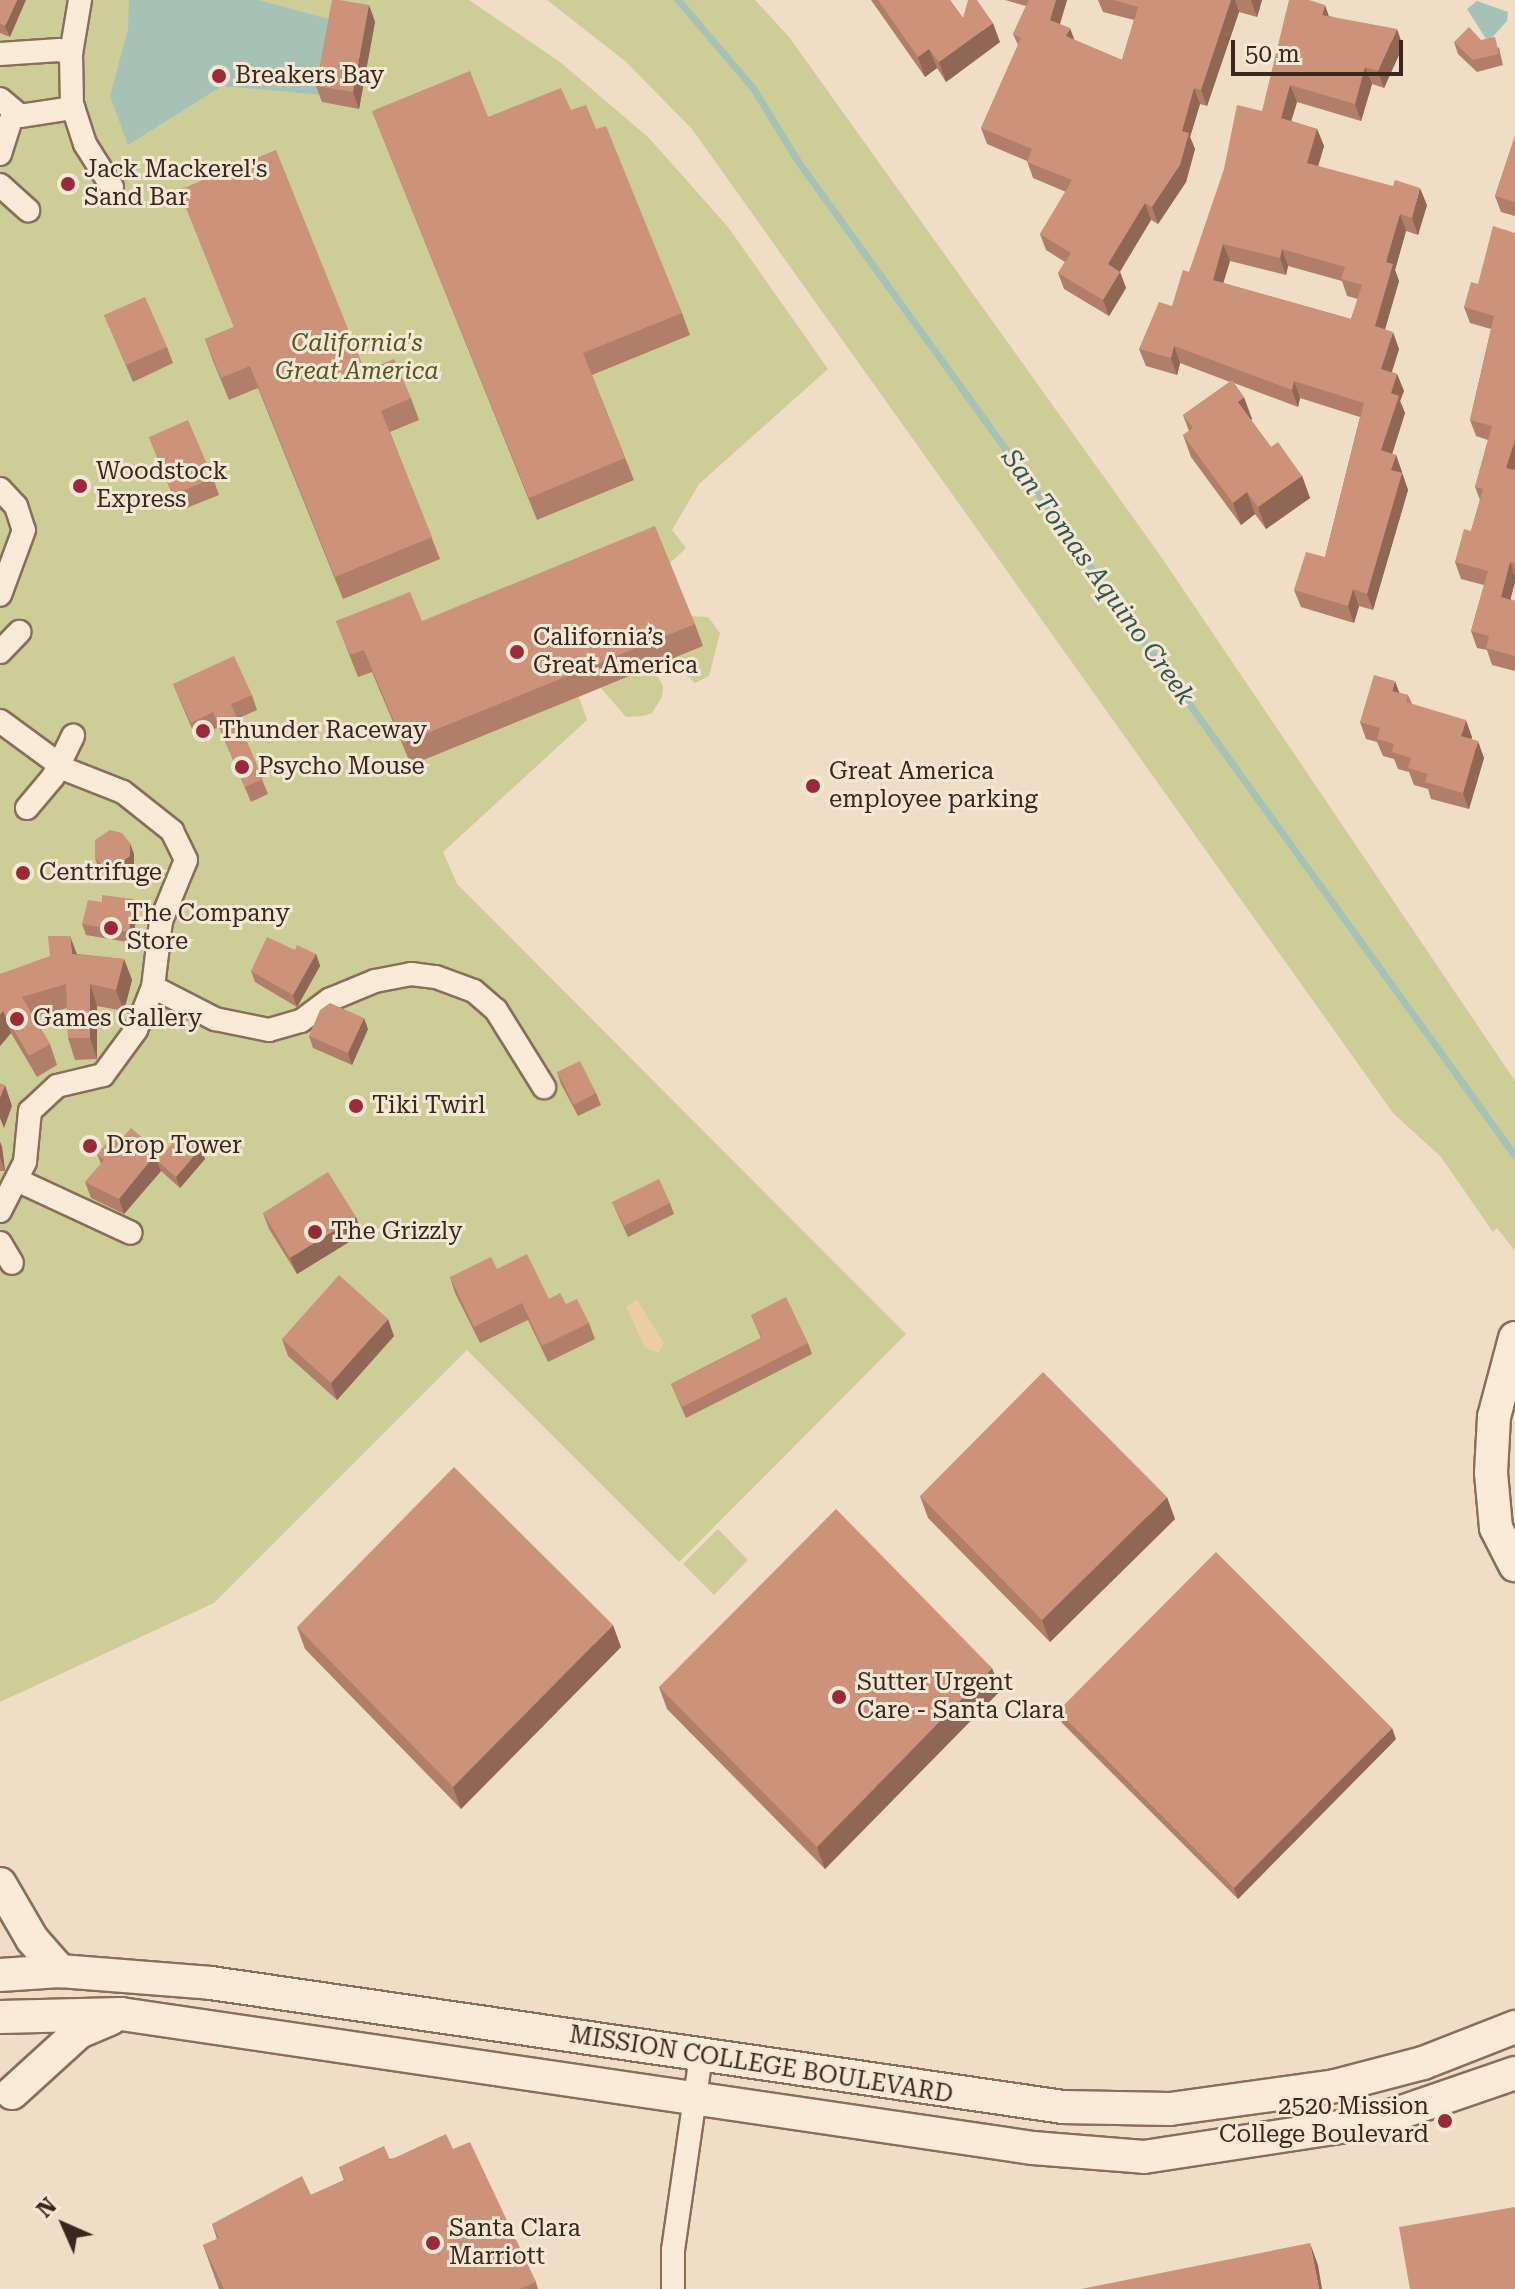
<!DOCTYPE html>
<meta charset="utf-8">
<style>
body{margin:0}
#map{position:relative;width:1515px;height:2289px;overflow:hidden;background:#efddc5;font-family:"Roboto Serif",serif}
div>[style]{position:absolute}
.green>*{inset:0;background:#cdcd98}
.sand>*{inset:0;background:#ebcea2}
.water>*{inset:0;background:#a6c2b6}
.stream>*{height:7px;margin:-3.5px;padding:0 3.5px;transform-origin:3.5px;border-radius:3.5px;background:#a6c2b6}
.roads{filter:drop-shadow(2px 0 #8a6e5a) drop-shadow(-2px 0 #8a6e5a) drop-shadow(0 2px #8a6e5a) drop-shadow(0 -2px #8a6e5a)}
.street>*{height:22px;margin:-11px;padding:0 11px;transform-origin:11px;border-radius:11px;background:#f9ebd8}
.secondary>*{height:32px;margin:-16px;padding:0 16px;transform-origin:16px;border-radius:16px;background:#f9ebd8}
.wall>*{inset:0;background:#b07e69}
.shaded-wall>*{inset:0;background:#906655}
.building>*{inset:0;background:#cd927a}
.dots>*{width:22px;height:22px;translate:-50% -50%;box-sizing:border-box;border:4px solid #f6e8d4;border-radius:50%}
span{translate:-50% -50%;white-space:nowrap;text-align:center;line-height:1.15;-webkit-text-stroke:6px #f6e8d4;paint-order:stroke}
.poi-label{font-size:24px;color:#3a281f}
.left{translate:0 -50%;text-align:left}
.right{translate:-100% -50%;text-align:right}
.park-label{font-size:24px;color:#515725;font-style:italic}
.street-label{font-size:24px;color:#3a281f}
.water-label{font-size:26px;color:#2e5a51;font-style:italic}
.north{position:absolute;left:24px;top:2185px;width:80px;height:80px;-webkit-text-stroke:6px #f6e8d4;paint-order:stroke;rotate:315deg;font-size:22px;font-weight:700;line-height:32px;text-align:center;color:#3a281f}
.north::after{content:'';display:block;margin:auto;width:28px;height:36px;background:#3a281f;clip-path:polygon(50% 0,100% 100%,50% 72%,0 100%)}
.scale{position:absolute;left:1231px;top:40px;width:172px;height:36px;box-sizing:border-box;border:4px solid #3a281f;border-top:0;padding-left:10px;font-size:24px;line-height:28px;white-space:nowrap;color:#3a281f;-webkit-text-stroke:6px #f6e8d4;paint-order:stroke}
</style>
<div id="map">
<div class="green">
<div style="clip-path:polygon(0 0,469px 0,560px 62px,649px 138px,728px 227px,828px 369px,699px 484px,672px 530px,686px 548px,669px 564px,691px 616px,708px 617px,720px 633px,709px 676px,695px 683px,670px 659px,652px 667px,663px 686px,662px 697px,652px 713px,643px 716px,626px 717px,601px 688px,579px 697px,587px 720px,443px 852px,457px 884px,906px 1334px,679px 1562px,467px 1350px,214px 1603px,0 1702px)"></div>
<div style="clip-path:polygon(547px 0,755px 0,789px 37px,1162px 558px,1515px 1081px,1515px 1251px,1497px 1228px,1493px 1232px,1441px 1157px,1393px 1113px,692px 129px,625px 61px)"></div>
<div style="clip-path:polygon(718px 1529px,748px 1560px,714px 1595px,683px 1564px)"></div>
</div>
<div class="sand">
<div style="clip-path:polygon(637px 1300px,664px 1343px,659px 1353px,645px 1348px,626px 1306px)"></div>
</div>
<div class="water">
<div style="clip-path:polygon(129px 0,258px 0,337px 21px,324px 95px,222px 86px,128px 145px,110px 96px,128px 29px)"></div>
<div style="clip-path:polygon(1477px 1px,1508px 12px,1507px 21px,1488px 42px,1467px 9px)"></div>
</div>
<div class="stream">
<div style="left:678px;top:0;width:116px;rotate:49.6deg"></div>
<div style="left:753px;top:88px;width:84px;rotate:58.6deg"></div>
<div style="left:797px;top:160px;width:1228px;rotate:54.21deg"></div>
</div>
<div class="roads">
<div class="street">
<div style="left:80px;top:0;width:55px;rotate:99.5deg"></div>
<div style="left:71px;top:54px;width:50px;rotate:88.9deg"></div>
<div style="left:72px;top:104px;width:42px;rotate:72deg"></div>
<div style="left:85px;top:144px;width:51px;rotate:57.9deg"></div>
<div style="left:0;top:54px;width:59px;rotate:-3.9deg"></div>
<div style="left:59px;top:50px;width:13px;rotate:18deg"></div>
<div style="left:0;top:99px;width:26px;rotate:40deg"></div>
<div style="left:20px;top:116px;width:54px;rotate:-8.6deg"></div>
<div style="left:0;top:154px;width:43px;rotate:-72.4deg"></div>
<div style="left:0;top:185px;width:38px;rotate:42deg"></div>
<div style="left:0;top:489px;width:23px;rotate:47deg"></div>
<div style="left:16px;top:506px;width:25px;rotate:72deg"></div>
<div style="left:24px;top:530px;width:69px;rotate:110.3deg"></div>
<div style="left:0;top:652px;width:28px;rotate:-46deg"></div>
<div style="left:0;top:721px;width:83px;rotate:36.2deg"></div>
<div style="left:67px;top:770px;width:60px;rotate:21.4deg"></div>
<div style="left:123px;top:792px;width:63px;rotate:38.5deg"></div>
<div style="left:172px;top:831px;width:32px;rotate:64deg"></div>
<div style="left:186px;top:860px;width:66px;rotate:112.3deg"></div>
<div style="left:161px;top:921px;width:66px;rotate:96.9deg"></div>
<div style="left:153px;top:987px;width:46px;rotate:111.6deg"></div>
<div style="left:136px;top:1030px;width:56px;rotate:126.3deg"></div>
<div style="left:103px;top:1075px;width:47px;rotate:166.6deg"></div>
<div style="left:57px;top:1086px;width:37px;rotate:137deg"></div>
<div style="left:30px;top:1111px;width:51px;rotate:95.6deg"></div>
<div style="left:25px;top:1162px;width:55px;rotate:117deg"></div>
<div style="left:27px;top:808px;width:40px;rotate:-50deg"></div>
<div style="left:53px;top:777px;width:46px;rotate:-64deg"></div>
<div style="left:153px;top:987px;width:70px;rotate:27.3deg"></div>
<div style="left:215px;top:1019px;width:55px;rotate:11.5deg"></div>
<div style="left:269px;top:1030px;width:33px;rotate:-16deg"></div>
<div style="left:301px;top:1021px;width:35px;rotate:-37deg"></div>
<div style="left:329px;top:1000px;width:50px;rotate:-22.4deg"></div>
<div style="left:375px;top:981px;width:37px;rotate:-11deg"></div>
<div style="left:411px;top:974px;width:25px;rotate:7deg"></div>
<div style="left:436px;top:977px;width:40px;rotate:20.2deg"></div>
<div style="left:474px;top:991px;width:29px;rotate:41deg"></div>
<div style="left:496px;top:1010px;width:91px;rotate:58.1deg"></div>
<div style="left:19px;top:1181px;width:123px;rotate:24.9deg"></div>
<div style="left:0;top:1243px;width:23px;rotate:59deg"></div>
<div style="left:673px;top:2289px;width:39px;rotate:-90deg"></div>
<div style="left:673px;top:2250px;width:196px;rotate:-81.8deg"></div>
</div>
<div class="secondary">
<div style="left:1515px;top:1338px;width:82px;rotate:104.9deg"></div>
<div style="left:1494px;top:1417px;width:56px;rotate:93.1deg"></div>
<div style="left:1491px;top:1473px;width:55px;rotate:84.8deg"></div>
<div style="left:1496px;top:1528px;width:42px;rotate:62.8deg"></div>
<div style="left:0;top:1884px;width:64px;rotate:59.8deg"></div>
<div style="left:32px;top:1939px;width:43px;rotate:48.8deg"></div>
<div style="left:0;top:1975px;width:60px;rotate:-3.8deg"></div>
<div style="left:60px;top:1971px;width:151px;rotate:4.5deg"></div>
<div style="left:211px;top:1983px;width:861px;rotate:8.28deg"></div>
<div style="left:1063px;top:2107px;width:107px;rotate:1.1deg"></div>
<div style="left:1170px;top:2109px;width:167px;rotate:-7.9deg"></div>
<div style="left:1335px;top:2086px;width:91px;rotate:-14.6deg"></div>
<div style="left:1423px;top:2063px;width:99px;rotate:-21.4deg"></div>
<div style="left:0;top:2017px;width:121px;rotate:-1.4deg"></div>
<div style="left:121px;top:2014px;width:922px;rotate:8.36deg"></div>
<div style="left:1033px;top:2148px;width:111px;rotate:4.6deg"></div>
<div style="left:1144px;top:2157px;width:232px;rotate:-8.7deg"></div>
<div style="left:1373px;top:2122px;width:150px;rotate:-19deg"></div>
<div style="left:12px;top:2093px;width:91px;rotate:-42.3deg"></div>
<div style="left:79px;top:2032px;width:34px;rotate:-23deg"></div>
</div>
</div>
<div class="wall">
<div style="clip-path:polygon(0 0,10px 37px,0 33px)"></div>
<div style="clip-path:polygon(871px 0,950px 0,963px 18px,1000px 42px,946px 82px,937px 68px,925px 77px)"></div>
<div style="clip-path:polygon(1005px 0,1067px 0,1060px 24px,1074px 40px,1122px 60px,1134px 20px,1103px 12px,1098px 0,1262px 0,1257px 17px,1239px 12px,1207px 106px,1200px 104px,1190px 137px,1195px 149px,1186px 182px,1158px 224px,1151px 220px,1120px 272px,1126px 288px,1109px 316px,1064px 289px,1058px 273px,1065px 262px,1046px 250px,1040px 234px,1066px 192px,1033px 178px,1027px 161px,987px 144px,981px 128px,1018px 45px,1013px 34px,1026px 6px)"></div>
<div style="clip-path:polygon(369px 5px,375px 22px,359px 109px,322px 102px,316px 86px)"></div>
<div style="clip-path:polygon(evenodd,1330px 16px,1403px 46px,1384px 88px,1372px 84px,1361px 121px,1297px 102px,1291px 121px,1317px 129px,1324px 146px,1318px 166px,1427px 205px,1418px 235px,1406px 231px,1395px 270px,1399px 281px,1385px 329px,1399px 349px,1392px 372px,1397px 374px,1404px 391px,1400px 401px,1405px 413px,1392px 454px,1396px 455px,1408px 490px,1373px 610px,1359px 606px,1354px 623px,1301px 607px,1294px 590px,1325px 557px,1360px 417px,1300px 398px,1298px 407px,1234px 383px,1252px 419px,1251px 420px,1271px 447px,1302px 476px,1310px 498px,1266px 529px,1255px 514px,1241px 525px,1191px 457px,1183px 435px,1189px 431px,1183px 415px,1230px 382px,1180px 363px,1177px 375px,1146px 366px,1139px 349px,1172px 306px,1189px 272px,1262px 111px,1330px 16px,1230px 261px,1286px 275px,1288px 266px,1342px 281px,1347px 296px,1358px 299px,1351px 319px,1223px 283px,1230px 261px)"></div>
<div style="clip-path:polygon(1481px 40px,1499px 48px,1503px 65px,1477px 72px,1458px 54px,1454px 42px)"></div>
<div style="clip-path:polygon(571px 110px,596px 129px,682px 313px,690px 335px,592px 375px,634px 480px,537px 520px,372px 111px,488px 117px)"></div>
<div style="clip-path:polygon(1515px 136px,1515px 216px,1501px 212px,1495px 196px)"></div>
<div style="clip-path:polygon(179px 190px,365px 371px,411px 398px,419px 420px,390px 432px,440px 559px,343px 599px,258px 388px,229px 400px,213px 361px,205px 339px,234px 327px)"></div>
<div style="clip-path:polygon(1515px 233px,1515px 582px,1510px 599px,1515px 601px,1515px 671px,1492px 665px,1487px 650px,1477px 648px,1471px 631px,1484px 585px,1461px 579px,1455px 562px,1471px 531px,1480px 500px,1475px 487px,1488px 440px,1476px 436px,1470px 420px,1491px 329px,1470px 323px,1464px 307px)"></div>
<div style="clip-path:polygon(104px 315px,167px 347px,173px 363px,133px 382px)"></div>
<div style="clip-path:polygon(149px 437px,213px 478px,219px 495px,179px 511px)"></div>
<div style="clip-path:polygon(336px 621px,695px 624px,703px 646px,411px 765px,372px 672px,358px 677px)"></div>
<div style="clip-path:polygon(173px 684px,252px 695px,257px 710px,237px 719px,268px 794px,251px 802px,219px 727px,196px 738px)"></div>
<div style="clip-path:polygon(1399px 693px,1408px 695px,1412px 704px,1472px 737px,1471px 739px,1484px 758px,1469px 809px,1431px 799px,1428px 789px,1414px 785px,1409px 772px,1398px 769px,1394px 759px,1383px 756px,1377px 742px,1366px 739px,1360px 722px)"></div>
<div style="clip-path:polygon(134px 854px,134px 867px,113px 882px,99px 869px,95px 858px)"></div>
<div style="clip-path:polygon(133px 899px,137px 910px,133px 943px,86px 935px,82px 924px,102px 902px)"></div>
<div style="clip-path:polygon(77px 954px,124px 959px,132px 980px,124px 1011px,97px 1006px,97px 1059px,75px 1060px,68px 1038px,67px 1008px,34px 1017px,50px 1044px,57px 1065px,37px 1077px,11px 1033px,0 1046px,0 974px)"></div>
<div style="clip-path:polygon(316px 954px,320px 966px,297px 1007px,255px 982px,251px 971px)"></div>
<div style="clip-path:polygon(368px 1029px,352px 1065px,313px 1048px,309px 1036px)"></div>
<div style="clip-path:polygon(557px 1072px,596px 1093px,601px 1105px,578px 1116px,561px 1084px)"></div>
<div style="clip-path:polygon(0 1142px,2px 1147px,5px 1171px,0 1171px)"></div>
<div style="clip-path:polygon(119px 1142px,160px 1157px,201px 1148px,205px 1159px,180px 1188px,161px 1171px,124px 1214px,91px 1198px,85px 1182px,101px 1164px,97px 1154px)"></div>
<div style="clip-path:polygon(612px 1202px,670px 1203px,674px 1214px,628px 1237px)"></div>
<div style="clip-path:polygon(263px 1213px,356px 1217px,362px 1234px,297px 1274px,269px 1229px)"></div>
<div style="clip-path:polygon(497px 1269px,549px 1299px,566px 1304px,589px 1323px,595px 1339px,548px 1362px,528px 1320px,480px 1343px,455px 1293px,450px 1277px)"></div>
<div style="clip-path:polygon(751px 1315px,808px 1343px,812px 1354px,686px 1418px,671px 1384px,761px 1338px)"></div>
<div style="clip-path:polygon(394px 1336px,337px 1400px,288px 1356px,282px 1339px)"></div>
<div style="clip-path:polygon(920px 1496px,1175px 1519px,1050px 1642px,928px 1518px)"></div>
<div style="clip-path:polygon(297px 1627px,621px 1647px,461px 1809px,305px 1649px)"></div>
<div style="clip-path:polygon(659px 1687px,1001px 1690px,825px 1869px,667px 1709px)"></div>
<div style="clip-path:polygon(1058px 1711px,1396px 1739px,1238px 1899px,1062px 1723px)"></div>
<div style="clip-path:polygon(453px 2149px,536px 2282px,538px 2289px,219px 2289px,203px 2245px,217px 2239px,212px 2224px,311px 2195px,344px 2180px,339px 2167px)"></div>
</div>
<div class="shaded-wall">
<div style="clip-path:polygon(17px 0,26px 0,10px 37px,5px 26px)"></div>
<div style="clip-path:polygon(1056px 0,1067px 0,1056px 36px,1050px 20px)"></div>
<div style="clip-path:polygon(1231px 0,1235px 0,1239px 12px,1207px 106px,1201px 90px)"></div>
<div style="clip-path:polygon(1251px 0,1262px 0,1257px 17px)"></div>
<div style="clip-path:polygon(369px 5px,375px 22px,359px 109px,353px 92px)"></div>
<div style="clip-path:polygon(1325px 5px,1331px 22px,1322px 15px)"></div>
<div style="clip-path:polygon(993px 23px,1000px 42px,946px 82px,939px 62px)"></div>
<div style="clip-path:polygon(1070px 28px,1076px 44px,1066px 36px)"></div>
<div style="clip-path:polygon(1397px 29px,1403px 46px,1384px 88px,1378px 71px)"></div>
<div style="clip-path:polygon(929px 49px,937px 68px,925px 77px,918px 57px)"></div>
<div style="clip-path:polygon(1365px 67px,1372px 84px,1361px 121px,1355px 104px)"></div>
<div style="clip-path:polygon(1290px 85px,1297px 102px,1287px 135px,1281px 118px)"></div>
<div style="clip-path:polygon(1194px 88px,1200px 104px,1190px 137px,1195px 149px,1186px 182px,1158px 224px,1152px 207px,1182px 131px)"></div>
<div style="clip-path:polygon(1317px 129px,1324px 146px,1314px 180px,1307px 163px)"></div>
<div style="clip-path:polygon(1420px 188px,1427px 205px,1418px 235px,1412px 218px)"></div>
<div style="clip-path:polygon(1145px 203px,1151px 220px,1114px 281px,1108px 264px)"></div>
<div style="clip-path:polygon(1400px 214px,1406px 231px,1395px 270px,1399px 281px,1381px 343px,1375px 326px,1386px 262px)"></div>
<div style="clip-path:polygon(1223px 244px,1230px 261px,1219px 297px,1213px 280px)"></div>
<div style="clip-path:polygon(1282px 249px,1288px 266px,1286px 275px,1280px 258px)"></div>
<div style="clip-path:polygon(1120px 272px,1126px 288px,1109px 316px,1103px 300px)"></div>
<div style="clip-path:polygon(1393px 332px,1399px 349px,1387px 386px,1381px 369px)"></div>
<div style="clip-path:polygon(1174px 346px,1180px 363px,1177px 375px,1171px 358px)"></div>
<div style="clip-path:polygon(1397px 374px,1404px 391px,1400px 401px,1405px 413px,1388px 467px,1381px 450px,1391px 393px)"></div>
<div style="clip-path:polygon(1294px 381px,1300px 398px,1298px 407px,1292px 390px)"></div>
<div style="clip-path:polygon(1244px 397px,1252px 419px,1246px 424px,1238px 402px)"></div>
<div style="clip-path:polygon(1515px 440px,1515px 476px,1506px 468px)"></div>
<div style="clip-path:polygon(1396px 455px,1402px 472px,1398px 487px,1391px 470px)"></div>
<div style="clip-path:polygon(1402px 473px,1408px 490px,1373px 610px,1367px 594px)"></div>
<div style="clip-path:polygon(1302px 476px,1310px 498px,1266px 529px,1258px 507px)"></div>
<div style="clip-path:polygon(1247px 492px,1255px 514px,1241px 525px,1233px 503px)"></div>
<div style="clip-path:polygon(1510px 562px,1515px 576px,1515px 582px,1507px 613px,1501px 597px)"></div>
<div style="clip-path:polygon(1353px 589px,1359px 606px,1354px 623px,1348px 606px)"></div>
<div style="clip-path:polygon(1395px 681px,1401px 697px,1392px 691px)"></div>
<div style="clip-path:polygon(1466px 720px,1472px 737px,1467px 753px,1461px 736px)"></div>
<div style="clip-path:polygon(1478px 741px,1484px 758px,1469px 809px,1463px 793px)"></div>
<div style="clip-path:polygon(130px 843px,134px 854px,134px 867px,113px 882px,109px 871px)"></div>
<div style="clip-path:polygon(133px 899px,137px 910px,133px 943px,129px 932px)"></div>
<div style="clip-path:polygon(70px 936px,78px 957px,72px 954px)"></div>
<div style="clip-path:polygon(316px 954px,320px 966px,297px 1007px,293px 995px)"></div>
<div style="clip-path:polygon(124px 959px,132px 980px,124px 1011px,116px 990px)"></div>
<div style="clip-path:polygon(90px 984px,97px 1006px,97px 1059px,90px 1038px)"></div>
<div style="clip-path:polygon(3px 1011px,11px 1033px,0 1046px,0 1015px)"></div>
<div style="clip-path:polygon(364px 1018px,368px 1029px,352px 1065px,348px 1053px)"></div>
<div style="clip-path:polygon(5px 1085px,12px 1106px,4px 1128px,0 1118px,0 1097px)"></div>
<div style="clip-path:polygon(0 1142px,2px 1147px,5px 1171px,0 1157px)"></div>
<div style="clip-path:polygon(201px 1148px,205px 1159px,180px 1188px,176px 1177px)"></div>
<div style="clip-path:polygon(158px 1151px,164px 1167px,157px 1161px,161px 1171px,124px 1214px,119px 1199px)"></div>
<div style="clip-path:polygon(356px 1217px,362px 1234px,297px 1274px,290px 1258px)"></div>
<div style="clip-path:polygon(388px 1319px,394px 1336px,337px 1400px,331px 1383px)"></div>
<div style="clip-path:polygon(1167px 1497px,1175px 1519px,1050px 1642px,1042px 1620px)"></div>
<div style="clip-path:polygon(613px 1625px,621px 1647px,461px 1809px,453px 1787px)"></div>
<div style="clip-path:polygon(992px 1668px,1001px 1690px,825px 1869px,817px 1847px)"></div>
<div style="clip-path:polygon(1392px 1728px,1396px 1739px,1238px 1899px,1234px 1888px)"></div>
<div style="clip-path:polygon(1310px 2243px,1318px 2265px,1322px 2289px,1319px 2289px)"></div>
</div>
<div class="building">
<div style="clip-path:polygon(0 0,17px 0,5px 26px,0 24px)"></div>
<div style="clip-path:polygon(332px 0,339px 0,369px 5px,353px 92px,316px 86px)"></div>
<div style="clip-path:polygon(878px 0,950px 0,963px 18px,968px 0,977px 0,993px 23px,939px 62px,929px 49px,918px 57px)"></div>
<div style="clip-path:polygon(1029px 0,1056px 0,1050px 20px,1070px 28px,1066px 36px,1122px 60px,1138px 7px,1114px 0,1231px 0,1201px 90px,1194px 88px,1182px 131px,1189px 133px,1180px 165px,1152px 207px,1145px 203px,1108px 264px,1120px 272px,1103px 300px,1058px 273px,1071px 253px,1040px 234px,1072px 180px,1027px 162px,1032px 149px,981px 128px,1021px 38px,1013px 34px)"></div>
<div style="clip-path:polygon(evenodd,1289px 0,1309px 0,1325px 5px,1322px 15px,1397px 29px,1378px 71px,1365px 67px,1355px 104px,1290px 85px,1281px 118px,1317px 129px,1307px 163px,1393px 186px,1395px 180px,1420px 188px,1412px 218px,1400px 214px,1386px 262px,1393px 264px,1375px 326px,1393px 332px,1381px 369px,1397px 374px,1391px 393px,1399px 396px,1381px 450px,1396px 455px,1391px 470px,1402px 473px,1367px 594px,1353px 589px,1348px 606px,1294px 590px,1306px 552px,1325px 557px,1364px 403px,1294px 381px,1292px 390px,1174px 346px,1171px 358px,1139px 349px,1159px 302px,1172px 306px,1183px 270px,1189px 272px,1224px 169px,1237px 105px,1262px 111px,1289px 0,1223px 244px,1280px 258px,1282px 249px,1345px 267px,1341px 279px,1362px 285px,1351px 319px,1213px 280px,1223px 244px)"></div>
<div style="clip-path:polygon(1469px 27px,1481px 40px,1495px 37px,1499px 54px,1473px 60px,1454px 42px)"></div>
<div style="clip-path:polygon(470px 71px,488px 117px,561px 88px,571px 110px,586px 105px,596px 129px,606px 126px,682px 313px,583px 353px,625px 458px,529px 498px,372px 111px)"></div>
<div style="clip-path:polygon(1515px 136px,1515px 202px,1495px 196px)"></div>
<div style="clip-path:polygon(276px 150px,365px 371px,394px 359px,411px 398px,381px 411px,432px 537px,335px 577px,250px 366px,221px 378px,205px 339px,234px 327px,179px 190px)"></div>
<div style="clip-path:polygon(1493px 226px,1515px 233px,1515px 440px,1506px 468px,1515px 470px,1515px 563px,1510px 562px,1501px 597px,1515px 601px,1515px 656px,1486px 648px,1489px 636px,1471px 631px,1488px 571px,1455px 562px,1464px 529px,1471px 531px,1483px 489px,1475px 487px,1492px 426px,1470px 420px,1494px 316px,1464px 307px,1471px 282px,1478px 284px)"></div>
<div style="clip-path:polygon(145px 297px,167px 347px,126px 365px,104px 315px)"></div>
<div style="clip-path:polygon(1232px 380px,1244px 397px,1238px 402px,1271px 447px,1278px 442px,1302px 476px,1258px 507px,1247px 492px,1233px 503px,1183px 435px,1193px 428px,1183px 415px)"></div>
<div style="clip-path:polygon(188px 420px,213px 478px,173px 495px,149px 437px)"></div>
<div style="clip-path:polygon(655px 526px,695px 624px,403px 743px,364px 650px,350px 655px,336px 621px,410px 592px,422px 621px)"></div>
<div style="clip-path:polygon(234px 656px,252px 695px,231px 704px,263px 779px,245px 787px,213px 712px,191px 723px,173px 684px)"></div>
<div style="clip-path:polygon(1374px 675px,1395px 681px,1392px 691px,1408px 695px,1406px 702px,1466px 720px,1461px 736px,1478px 741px,1463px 793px,1425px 782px,1428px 774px,1408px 768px,1411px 758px,1392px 752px,1394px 744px,1377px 739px,1380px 728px,1360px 722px)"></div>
<div style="clip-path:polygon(110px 830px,122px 833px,130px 843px,130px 856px,109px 871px,95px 858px,95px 840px)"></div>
<div style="clip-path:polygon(102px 895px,133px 899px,129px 932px,82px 924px,88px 900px,102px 902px)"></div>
<div style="clip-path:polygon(48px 936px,70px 936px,72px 954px,124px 959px,116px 990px,90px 984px,90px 1038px,68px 1038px,66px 984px,22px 997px,50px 1044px,29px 1056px,3px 1011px,0 1015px,0 974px,50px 956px)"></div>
<div style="clip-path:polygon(267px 937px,295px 950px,297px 945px,316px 954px,293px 995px,251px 971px)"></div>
<div style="clip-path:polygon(330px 1003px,364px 1018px,348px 1053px,309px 1036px,320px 1010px)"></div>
<div style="clip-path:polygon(580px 1061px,596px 1093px,574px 1105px,557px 1072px)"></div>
<div style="clip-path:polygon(0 1083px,5px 1085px,0 1097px)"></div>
<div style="clip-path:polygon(131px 1128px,158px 1151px,119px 1199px,85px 1182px,104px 1160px,97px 1154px,113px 1136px,119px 1142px)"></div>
<div style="clip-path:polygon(182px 1132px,201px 1148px,176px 1177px,157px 1161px)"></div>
<div style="clip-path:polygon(328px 1172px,356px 1217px,290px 1258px,263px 1213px)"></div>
<div style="clip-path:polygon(659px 1179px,670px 1203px,624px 1226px,612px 1202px)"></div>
<div style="clip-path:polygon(527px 1254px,549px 1299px,560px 1293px,566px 1304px,577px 1299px,589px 1323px,542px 1346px,522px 1303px,474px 1327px,450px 1277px,491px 1257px,497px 1269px)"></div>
<div style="clip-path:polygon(339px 1275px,388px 1319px,331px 1383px,282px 1339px)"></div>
<div style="clip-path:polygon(786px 1297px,808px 1343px,682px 1407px,671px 1384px,762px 1338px,751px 1315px)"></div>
<div style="clip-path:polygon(1043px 1372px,1167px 1497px,1042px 1620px,920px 1496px)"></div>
<div style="clip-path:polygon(454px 1467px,613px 1625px,453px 1787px,297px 1627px)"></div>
<div style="clip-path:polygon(836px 1509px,992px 1668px,817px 1847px,659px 1687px)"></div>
<div style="clip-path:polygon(1216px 1552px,1392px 1728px,1234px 1888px,1058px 1711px)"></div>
<div style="clip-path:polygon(446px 2134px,453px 2149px,470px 2142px,536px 2282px,520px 2289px,224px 2289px,203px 2245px,219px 2238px,212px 2224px,302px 2176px,311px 2195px,345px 2180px,339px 2167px,384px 2146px,390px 2160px)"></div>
<div style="clip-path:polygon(1515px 2207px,1515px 2289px,1410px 2289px,1399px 2227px)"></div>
<div style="clip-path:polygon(1310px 2243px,1319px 2289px,1081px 2289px)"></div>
</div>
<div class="dots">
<div style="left:219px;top:76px;background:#9a2a39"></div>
<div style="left:68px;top:184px;background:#9a2a39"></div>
<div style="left:80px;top:486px;background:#9a2a39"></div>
<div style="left:517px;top:652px;background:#9a2a39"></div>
<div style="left:203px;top:731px;background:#9a2a39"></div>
<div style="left:242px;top:767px;background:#9a2a39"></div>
<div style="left:813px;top:786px;background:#9a2a39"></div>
<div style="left:23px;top:873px;background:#9a2a39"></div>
<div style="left:111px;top:928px;background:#9a2a39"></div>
<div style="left:17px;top:1019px;background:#9a2a39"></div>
<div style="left:356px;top:1106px;background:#9a2a39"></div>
<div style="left:90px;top:1146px;background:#9a2a39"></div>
<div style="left:315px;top:1232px;background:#9a2a39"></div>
<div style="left:839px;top:1697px;background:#9a2a39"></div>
<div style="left:1445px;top:2121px;background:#9a2a39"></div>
<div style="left:433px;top:2243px;background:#9a2a39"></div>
</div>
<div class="poi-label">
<span class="left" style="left:235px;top:76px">Breakers Bay</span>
<span class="left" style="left:84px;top:184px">Jack Mackerel's<br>Sand Bar</span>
<span class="left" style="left:96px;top:486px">Woodstock<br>Express</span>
<span class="left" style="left:533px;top:652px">California’s<br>Great America</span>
<span class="left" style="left:219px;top:731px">Thunder Raceway</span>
<span class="left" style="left:258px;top:767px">Psycho Mouse</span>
<span class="left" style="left:829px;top:786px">Great America<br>employee parking</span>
<span class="left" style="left:39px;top:873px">Centrifuge</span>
<span class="left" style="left:127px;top:928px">The Company<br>Store</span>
<span class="left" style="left:33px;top:1019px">Games Gallery</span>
<span class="left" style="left:372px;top:1106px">Tiki Twirl</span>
<span class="left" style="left:106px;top:1146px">Drop Tower</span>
<span class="left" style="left:331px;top:1232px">The Grizzly</span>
<span class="left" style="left:857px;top:1697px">Sutter Urgent<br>Care - Santa Clara</span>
<span class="right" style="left:1429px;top:2121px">2520 Mission<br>College Boulevard</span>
<span class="left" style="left:449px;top:2243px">Santa Clara<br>Marriott</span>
</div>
<div class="park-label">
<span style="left:357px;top:358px">California's<br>Great America</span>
</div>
<div class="street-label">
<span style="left:761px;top:2065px;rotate:9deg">MISSION COLLEGE BOULEVARD</span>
</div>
<div class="water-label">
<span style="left:1098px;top:577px;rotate:54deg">San Tomas Aquino Creek</span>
</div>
<div class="north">N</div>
<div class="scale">50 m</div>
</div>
